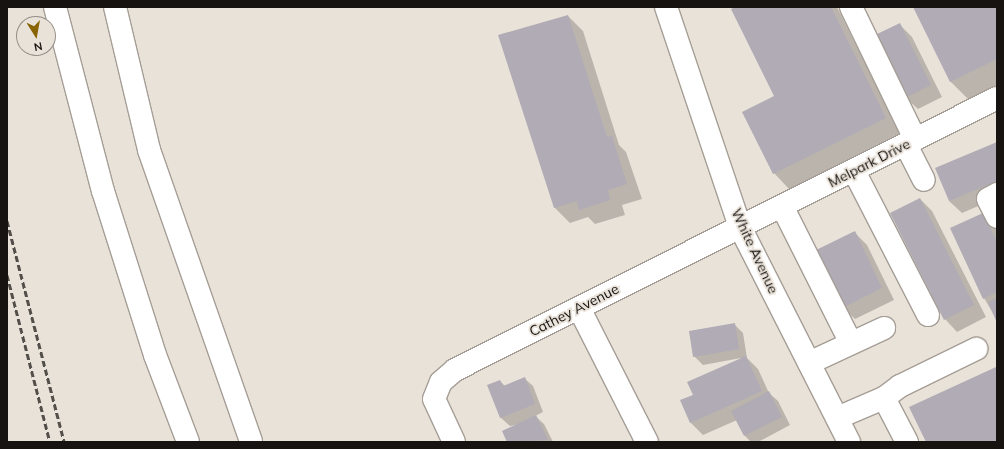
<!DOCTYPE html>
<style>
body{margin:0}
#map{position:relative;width:1004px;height:449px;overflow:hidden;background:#e9e2d9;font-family:Mulish,sans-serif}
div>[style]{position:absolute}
.shadow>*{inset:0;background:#0003}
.building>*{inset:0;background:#b0abb5}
.roads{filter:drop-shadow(1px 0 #a59e96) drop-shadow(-1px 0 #a59e96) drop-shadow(0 1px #a59e96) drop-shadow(0 -1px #a59e96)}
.minor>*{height:22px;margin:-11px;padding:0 11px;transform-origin:11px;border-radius:11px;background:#fff}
.highway>*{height:22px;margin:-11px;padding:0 11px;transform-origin:11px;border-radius:11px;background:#fff}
.rail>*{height:3px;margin-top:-1.5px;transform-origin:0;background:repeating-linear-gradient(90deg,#524e49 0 6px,transparent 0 9px)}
span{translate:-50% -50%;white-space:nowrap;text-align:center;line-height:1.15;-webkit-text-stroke:3.5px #e9e2d9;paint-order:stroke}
.street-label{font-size:14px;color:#161310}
.frame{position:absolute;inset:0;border:8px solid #161310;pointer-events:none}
.north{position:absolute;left:16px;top:16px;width:40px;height:40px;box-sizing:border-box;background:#e9e2d9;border:1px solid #958f89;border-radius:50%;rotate:169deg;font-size:11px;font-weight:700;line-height:16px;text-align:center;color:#161310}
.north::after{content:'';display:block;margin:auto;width:14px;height:18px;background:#896502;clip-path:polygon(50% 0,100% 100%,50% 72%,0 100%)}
</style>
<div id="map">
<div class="shadow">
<div style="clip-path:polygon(738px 7px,837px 7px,900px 133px,789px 189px,774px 173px,776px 97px)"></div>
<div style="clip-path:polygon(914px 7px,997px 7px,997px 87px,970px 101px,951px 82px)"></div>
<div style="clip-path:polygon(568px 16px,583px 31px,619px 145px,626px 152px,642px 199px,622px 205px,625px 215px,595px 224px,588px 217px,570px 223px,555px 208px,500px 36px)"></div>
<div style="clip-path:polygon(900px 25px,912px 37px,942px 97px,918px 109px,905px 97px)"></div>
<div style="clip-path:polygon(997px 143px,997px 198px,962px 213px,949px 201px)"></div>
<div style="clip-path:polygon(920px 199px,932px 211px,986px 317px,957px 332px,945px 319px)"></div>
<div style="clip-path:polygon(983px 214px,997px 230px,997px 320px,984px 298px)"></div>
<div style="clip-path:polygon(854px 232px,867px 245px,894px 300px,855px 319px,842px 307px)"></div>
<div style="clip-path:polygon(734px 324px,743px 333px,747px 358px,758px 369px,769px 393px,778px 401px,790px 425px,758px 442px,751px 442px,745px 436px,737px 420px,703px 435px,691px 423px,681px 401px,694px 395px,741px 358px,703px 365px,694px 356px)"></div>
<div style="clip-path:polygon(996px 368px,997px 442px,927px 442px)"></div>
<div style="clip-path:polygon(524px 378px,533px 386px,543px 412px,535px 416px,544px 424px,553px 442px,508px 442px,503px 432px,519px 424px,510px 426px,501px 418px,488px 386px,500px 381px,505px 386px)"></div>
</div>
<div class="building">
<div style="clip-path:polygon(735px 7px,831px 7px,886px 118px,773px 174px,742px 112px,774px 96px,731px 9px)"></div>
<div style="clip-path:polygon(913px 7px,997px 7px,997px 59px,950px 82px)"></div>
<div style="clip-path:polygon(568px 15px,607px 137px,612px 136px,627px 184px,608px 190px,610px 200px,579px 210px,577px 201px,554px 208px,498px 35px)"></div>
<div style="clip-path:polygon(900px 23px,931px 85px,905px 98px,873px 36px)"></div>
<div style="clip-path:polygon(997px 142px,997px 181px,949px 201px,935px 168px)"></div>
<div style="clip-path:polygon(920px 198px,974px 305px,944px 320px,890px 213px)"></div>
<div style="clip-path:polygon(983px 213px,997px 242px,997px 292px,983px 299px,950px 228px)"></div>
<div style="clip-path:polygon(855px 231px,882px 288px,842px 308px,814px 251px)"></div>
<div style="clip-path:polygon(997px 298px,997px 323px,988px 302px)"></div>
<div style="clip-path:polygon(735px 323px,739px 349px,693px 357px,689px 331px)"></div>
<div style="clip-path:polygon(746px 356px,762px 391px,690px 423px,680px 400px,693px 395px,687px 382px)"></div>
<div style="clip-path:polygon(996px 367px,997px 442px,926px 442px,909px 407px)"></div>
<div style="clip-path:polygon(525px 377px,535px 404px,500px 418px,487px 385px,500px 380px,503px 386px)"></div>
<div style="clip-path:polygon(769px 391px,782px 417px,744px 436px,731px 411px)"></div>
<div style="clip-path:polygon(536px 415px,548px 440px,507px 442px,502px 431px)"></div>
</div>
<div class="roads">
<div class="minor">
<div style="left:666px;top:7px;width:232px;rotate:71.4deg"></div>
<div style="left:740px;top:227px;width:241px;rotate:63.1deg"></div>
<div style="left:851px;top:7px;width:147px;rotate:64.1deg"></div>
<div style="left:906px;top:145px;width:39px;rotate:63deg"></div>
<div style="left:854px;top:171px;width:162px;rotate:62.8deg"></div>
<div style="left:997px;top:194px;width:10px;rotate:151deg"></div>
<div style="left:988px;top:199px;width:20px;rotate:63deg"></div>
<div style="left:782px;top:206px;width:153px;rotate:63.3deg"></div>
<div style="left:579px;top:308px;width:150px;rotate:63.1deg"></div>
<div style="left:809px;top:363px;width:83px;rotate:-25deg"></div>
<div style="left:884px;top:398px;width:50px;rotate:62.4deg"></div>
<div style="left:837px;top:418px;width:51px;rotate:-23.1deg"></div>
<div style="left:884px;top:398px;width:20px;rotate:-37deg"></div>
<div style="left:900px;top:386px;width:85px;rotate:-26deg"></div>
<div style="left:454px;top:442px;width:47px;rotate:-114.9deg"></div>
<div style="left:434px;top:399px;width:18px;rotate:-68deg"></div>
<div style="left:441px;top:382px;width:18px;rotate:-41deg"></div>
<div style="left:455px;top:370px;width:606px;rotate:-26.65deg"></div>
</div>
<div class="highway">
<div style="left:55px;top:7px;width:190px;rotate:75.4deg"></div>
<div style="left:103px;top:191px;width:172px;rotate:72.4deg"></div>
<div style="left:155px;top:355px;width:93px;rotate:69.2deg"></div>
<div style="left:115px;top:7px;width:147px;rotate:76.6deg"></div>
<div style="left:149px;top:150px;width:309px;rotate:70.7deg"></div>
</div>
</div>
<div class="rail">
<div style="left:7px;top:221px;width:228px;rotate:75.5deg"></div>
<div style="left:7px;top:275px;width:172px;rotate:75.6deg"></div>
</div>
<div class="street-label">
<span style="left:869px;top:163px;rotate:-27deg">Melpark Drive</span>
<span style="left:755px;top:251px;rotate:65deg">White Avenue</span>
<span style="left:574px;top:310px;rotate:-27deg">Cathey Avenue</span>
</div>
<div class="frame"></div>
<div class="north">N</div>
</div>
